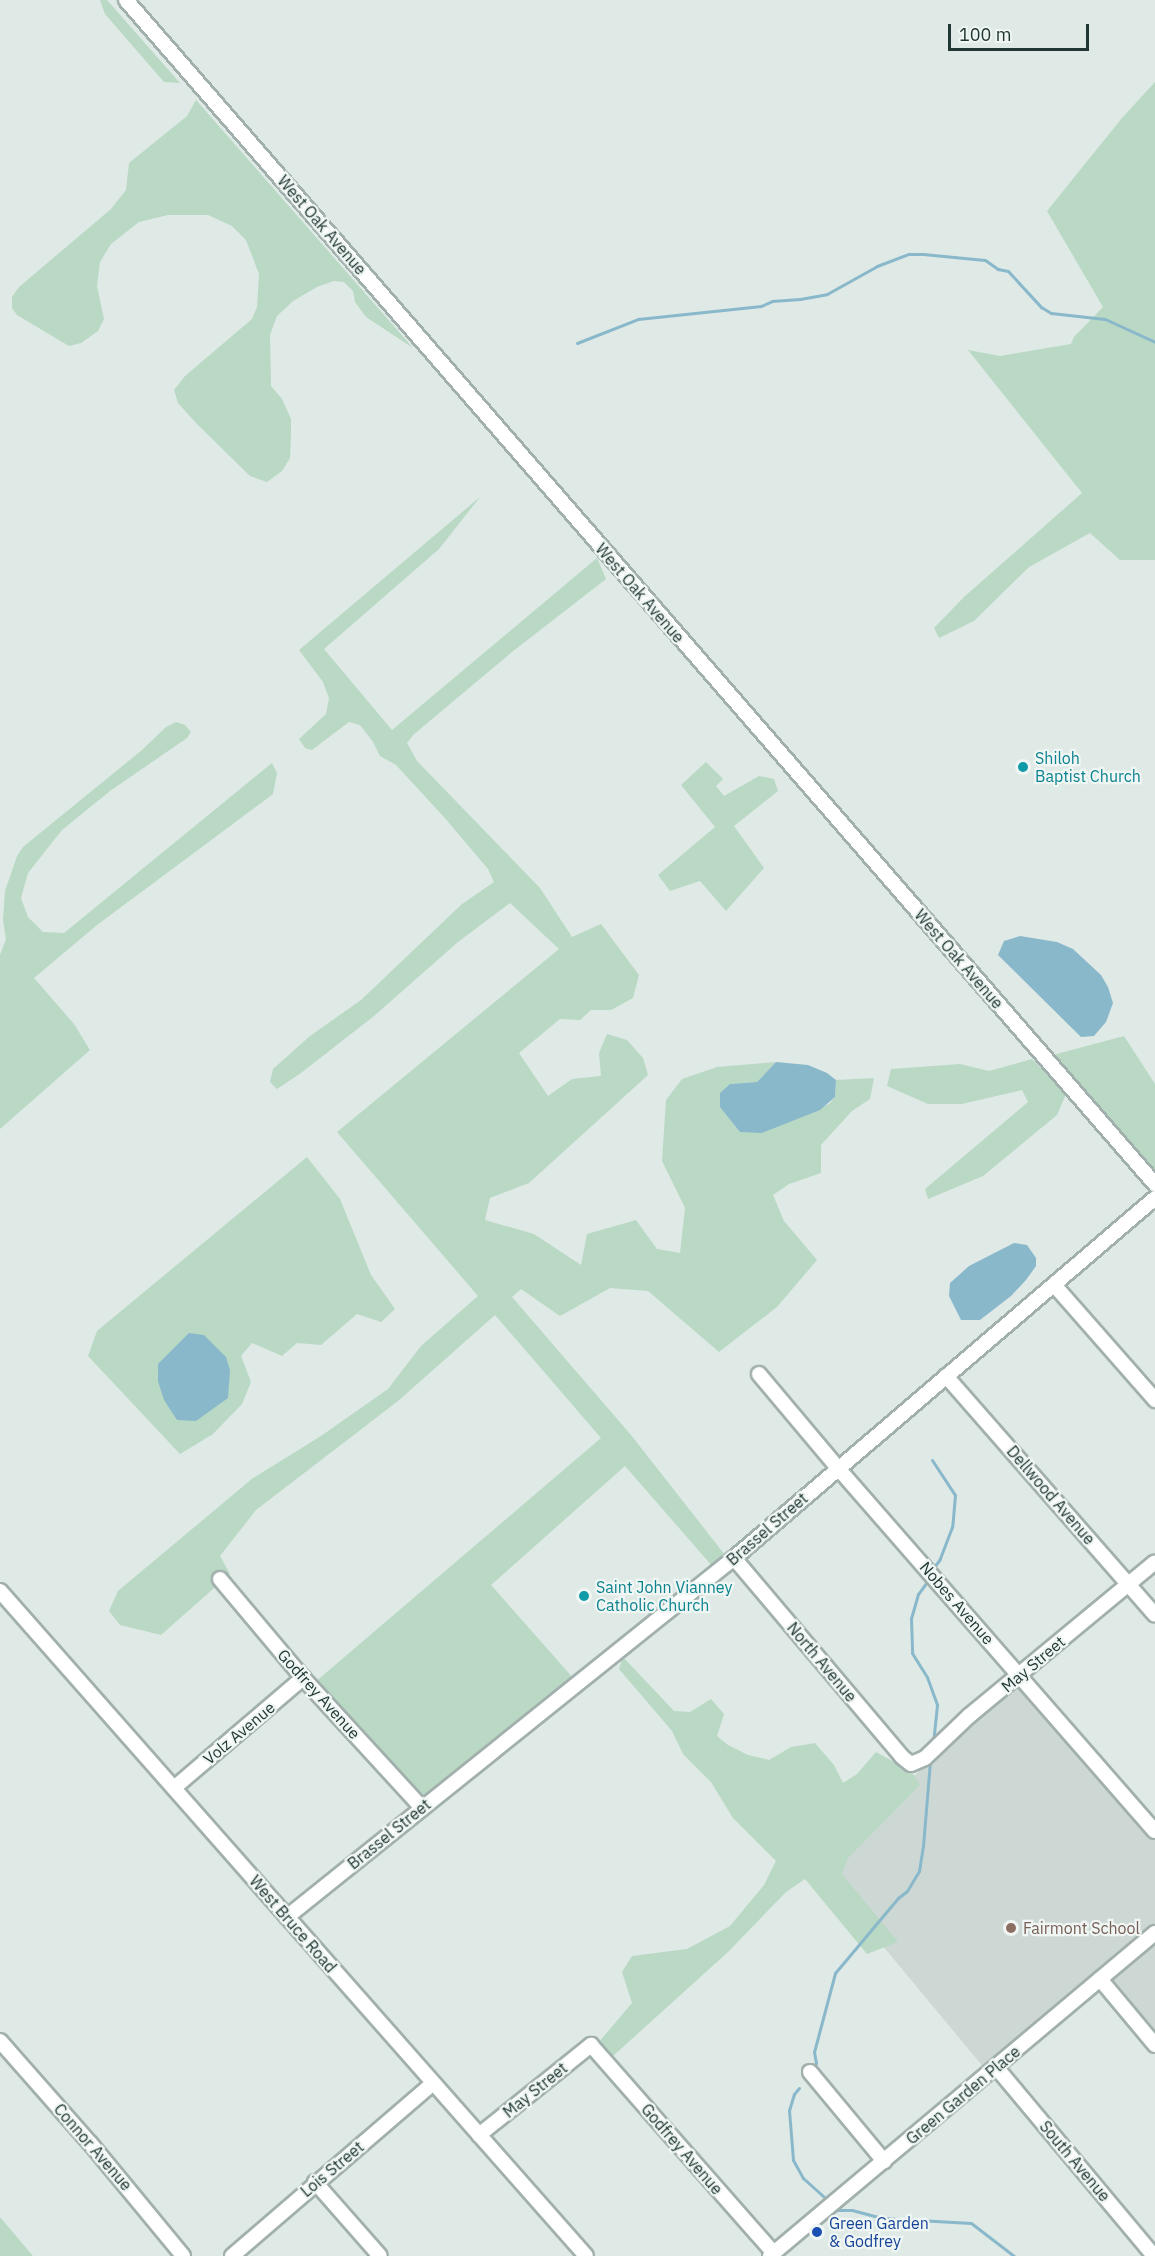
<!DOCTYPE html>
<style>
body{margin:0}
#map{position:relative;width:1155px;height:2256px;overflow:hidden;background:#dfe9e6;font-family:"IBM Plex Sans",sans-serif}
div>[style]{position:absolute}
.built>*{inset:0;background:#cdd8d5}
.green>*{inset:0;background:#b9d9c5}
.water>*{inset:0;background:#8ab8cb}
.stream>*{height:3px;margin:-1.5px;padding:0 1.5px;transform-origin:1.5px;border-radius:1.5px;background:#8ab8cb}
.roads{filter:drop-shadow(2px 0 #a2b0ad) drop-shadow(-2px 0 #a2b0ad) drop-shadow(0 2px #a2b0ad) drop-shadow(0 -2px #a2b0ad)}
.minor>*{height:14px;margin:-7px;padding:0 7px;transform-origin:7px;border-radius:7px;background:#fff}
.dots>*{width:16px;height:16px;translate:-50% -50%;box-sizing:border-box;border:3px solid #eff6f3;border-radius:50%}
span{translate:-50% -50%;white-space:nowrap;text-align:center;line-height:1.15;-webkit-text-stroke:4.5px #eff6f3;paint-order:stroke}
.street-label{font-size:16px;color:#213734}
.culture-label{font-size:16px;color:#0d838f}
.left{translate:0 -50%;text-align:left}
.education-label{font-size:16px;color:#785e54}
.transit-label{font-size:16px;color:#164399}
.scale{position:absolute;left:948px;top:24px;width:141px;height:27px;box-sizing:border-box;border:3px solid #213734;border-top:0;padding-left:8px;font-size:18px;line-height:21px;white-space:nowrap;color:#213734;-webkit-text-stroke:4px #eff6f3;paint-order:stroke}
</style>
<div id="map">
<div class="built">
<div style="clip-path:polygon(1020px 1683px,1155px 1837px,1155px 2035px,1098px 1983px,985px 2069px,823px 1874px,920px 1770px)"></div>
</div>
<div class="green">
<div style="clip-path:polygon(100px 0,107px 0,180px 83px,164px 82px,105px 14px)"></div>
<div style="clip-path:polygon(1155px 82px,1155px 560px,1120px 560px,1090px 533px,1029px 567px,974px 621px,939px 638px,934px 628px,964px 597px,1082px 493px,968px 350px,1000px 356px,1071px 344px,1074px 337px,1103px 307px,1047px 211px,1122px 118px)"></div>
<div style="clip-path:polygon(196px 100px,413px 348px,366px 317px,355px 302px,353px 291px,344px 282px,334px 281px,317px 287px,293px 301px,277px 316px,270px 335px,271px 386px,282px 399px,291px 419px,291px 433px,290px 458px,282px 471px,267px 482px,250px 476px,196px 423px,178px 403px,174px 390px,185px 376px,252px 319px,257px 307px,259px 274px,246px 240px,232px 226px,208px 215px,168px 215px,139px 222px,111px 244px,100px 262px,97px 286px,104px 319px,98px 331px,81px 343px,69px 346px,17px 315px,12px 308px,12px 297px,19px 287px,111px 209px,126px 190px,129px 163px,187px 116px)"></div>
<div style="clip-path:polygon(480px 497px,439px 549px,324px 649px,392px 730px,597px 558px,606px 579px,512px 652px,413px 735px,407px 743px,417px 761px,540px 888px,572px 937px,601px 924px,639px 975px,633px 998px,611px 1010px,591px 1010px,580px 1020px,560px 1019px,519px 1053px,548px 1096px,572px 1079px,601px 1076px,599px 1053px,607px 1034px,627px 1040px,643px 1058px,648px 1075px,529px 1183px,490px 1198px,485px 1220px,534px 1234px,581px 1265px,587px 1234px,636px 1220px,657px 1249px,680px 1253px,685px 1208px,662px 1161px,666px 1100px,682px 1079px,717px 1067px,776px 1062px,757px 1082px,730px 1084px,762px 1133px,829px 1104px,835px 1097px,836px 1080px,874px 1078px,870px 1099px,852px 1111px,821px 1145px,821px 1173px,789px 1184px,773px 1195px,784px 1221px,817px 1260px,777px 1307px,719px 1352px,648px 1291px,610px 1288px,560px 1316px,521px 1289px,512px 1297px,631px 1435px,725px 1555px,713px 1567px,625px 1466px,491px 1585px,574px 1679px,420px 1802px,314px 1683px,601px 1438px,495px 1315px,398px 1401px,256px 1510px,220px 1556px,230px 1574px,161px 1635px,120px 1625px,109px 1611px,118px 1591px,253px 1478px,321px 1436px,388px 1389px,421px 1346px,478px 1296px,337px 1132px,559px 949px,510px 903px,458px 942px,374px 1016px,301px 1073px,277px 1089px,270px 1082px,273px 1069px,310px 1036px,361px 1000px,462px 904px,494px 882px,488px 869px,444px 817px,396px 765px,380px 756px,373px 742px,360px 725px,349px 722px,312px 750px,305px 748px,299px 739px,326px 714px,329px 698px,323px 682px,299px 650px)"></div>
<div style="clip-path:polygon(176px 722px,185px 725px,191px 732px,187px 738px,110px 791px,62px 830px,28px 873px,21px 898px,28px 917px,43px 932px,64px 933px,272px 763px,277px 773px,273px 794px,97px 925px,34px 978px,74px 1024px,90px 1050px,0 1129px,0 955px,6px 939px,3px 920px,5px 891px,17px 856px,23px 847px,142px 750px,166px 727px)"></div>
<div style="clip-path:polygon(706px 762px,723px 779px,716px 786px,724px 796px,759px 776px,774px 779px,778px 791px,734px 826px,764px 868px,726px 911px,700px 881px,670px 891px,658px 875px,715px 827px,681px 785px)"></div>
<div style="clip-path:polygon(1124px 1036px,1155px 1084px,1155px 1172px,1053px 1055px)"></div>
<div style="clip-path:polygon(1032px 1059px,1066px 1094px,1057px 1115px,983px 1176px,928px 1199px,925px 1189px,1028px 1102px,1022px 1090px,962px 1104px,928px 1104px,887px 1086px,891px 1069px,960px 1064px,989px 1071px)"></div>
<div style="clip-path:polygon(307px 1157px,340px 1199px,371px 1275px,395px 1309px,381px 1322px,357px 1314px,321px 1345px,297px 1343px,282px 1356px,252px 1343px,241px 1356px,251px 1382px,242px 1404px,213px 1434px,180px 1454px,88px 1356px,97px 1331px)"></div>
<div style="clip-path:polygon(623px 1657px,674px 1711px,690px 1712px,711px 1699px,724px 1714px,717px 1736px,728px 1745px,748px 1755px,769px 1760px,791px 1747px,815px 1743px,834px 1765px,843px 1783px,857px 1774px,876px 1752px,912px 1772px,920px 1785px,848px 1858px,842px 1874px,898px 1942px,867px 1954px,805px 1879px,786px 1892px,728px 1952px,613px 2056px,598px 2043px,632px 2003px,622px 1972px,632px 1956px,687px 1949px,730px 1926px,764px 1885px,776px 1861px,733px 1818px,711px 1782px,683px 1754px,672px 1731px,619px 1669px)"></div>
<div style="clip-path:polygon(0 2217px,33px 2256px,0 2256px)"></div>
</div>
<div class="water">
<div style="clip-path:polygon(1020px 936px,1057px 942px,1073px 949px,1101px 975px,1108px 987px,1113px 1003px,1106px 1022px,1094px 1036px,1081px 1037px,998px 955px,1004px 941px)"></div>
<div style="clip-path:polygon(776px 1062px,808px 1065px,827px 1073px,836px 1080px,835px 1097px,820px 1110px,762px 1133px,740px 1132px,720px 1107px,720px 1093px,730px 1084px,757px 1082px)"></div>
<div style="clip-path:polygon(1014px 1243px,1027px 1245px,1036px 1258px,1036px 1266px,1026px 1280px,1011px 1296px,980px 1320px,961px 1320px,949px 1296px,950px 1283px,969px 1266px)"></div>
<div style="clip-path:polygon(189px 1333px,204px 1335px,226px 1357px,230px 1370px,228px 1398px,196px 1421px,177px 1420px,164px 1400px,158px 1381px,158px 1364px)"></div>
</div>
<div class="stream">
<div style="left:577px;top:343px;width:66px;rotate:-21.5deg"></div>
<div style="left:638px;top:319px;width:124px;rotate:-6deg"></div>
<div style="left:761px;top:306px;width:12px;rotate:-24deg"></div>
<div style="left:772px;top:301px;width:28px;rotate:-4deg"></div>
<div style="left:800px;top:299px;width:27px;rotate:-10deg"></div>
<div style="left:827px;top:294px;width:57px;rotate:-29.2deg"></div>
<div style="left:877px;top:266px;width:34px;rotate:-21deg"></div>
<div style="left:909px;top:254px;width:14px"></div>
<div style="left:923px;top:254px;width:62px;rotate:5.5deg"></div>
<div style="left:985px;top:260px;width:16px;rotate:35deg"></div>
<div style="left:998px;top:269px;width:10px;rotate:11deg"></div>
<div style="left:1008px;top:271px;width:49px;rotate:47.5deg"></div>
<div style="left:1041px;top:307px;width:12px;rotate:31deg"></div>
<div style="left:1051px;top:313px;width:54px;rotate:6.3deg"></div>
<div style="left:1105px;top:319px;width:55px;rotate:24.7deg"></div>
<div style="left:932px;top:1460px;width:42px;rotate:56.7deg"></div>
<div style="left:955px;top:1495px;width:32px;rotate:95deg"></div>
<div style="left:952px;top:1527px;width:34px;rotate:111deg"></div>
<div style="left:940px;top:1559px;width:10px;rotate:127deg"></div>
<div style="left:929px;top:1579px;width:19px;rotate:126deg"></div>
<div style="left:918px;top:1594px;width:26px;rotate:106deg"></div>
<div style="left:911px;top:1619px;width:34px;rotate:88deg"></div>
<div style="left:912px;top:1653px;width:28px;rotate:58deg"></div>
<div style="left:927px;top:1677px;width:30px;rotate:70deg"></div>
<div style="left:937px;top:1705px;width:37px;rotate:96deg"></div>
<div style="left:813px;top:2070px;width:8px;rotate:-67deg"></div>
<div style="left:816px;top:2063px;width:11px;rotate:-100deg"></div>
<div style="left:814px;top:2052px;width:82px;rotate:-75.1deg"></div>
<div style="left:835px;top:1973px;width:98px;rotate:-50deg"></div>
<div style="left:898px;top:1898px;width:11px;rotate:-38deg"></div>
<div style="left:907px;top:1891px;width:23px;rotate:-59deg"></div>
<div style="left:919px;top:1871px;width:25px;rotate:-81deg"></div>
<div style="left:923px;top:1846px;width:85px;rotate:-85.3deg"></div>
<div style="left:799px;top:2088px;width:8px;rotate:130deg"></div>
<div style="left:794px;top:2094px;width:17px;rotate:107deg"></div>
<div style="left:789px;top:2110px;width:50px;rotate:85.4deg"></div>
<div style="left:793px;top:2160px;width:21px;rotate:61deg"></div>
<div style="left:803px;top:2178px;width:31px;rotate:42deg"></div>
<div style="left:837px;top:2210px;width:15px"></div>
<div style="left:852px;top:2210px;width:31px;rotate:15deg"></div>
<div style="left:882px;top:2218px;width:89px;rotate:3.2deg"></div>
<div style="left:971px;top:2223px;width:54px;rotate:37.5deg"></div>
</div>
<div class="roads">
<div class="minor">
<div style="left:126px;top:0;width:1569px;rotate:49.01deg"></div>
<div style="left:1055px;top:1286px;width:152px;rotate:48.7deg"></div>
<div style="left:759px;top:1374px;width:121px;rotate:50deg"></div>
<div style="left:837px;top:1467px;width:483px;rotate:48.9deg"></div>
<div style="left:946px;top:1376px;width:317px;rotate:48.8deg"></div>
<div style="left:734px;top:1558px;width:260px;rotate:49.8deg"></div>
<div style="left:902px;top:1757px;width:11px;rotate:38deg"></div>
<div style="left:911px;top:1764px;width:15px;rotate:-23deg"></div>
<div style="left:925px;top:1758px;width:61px;rotate:-43.7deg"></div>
<div style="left:969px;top:1716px;width:241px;rotate:-39.6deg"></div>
<div style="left:220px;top:1579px;width:129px;rotate:50deg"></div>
<div style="left:303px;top:1678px;width:175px;rotate:47.5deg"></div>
<div style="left:0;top:1591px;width:886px;rotate:48.61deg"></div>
<div style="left:174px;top:1788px;width:170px;rotate:-40.5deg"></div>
<div style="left:287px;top:1917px;width:573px;rotate:-38.77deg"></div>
<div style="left:734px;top:1558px;width:554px;rotate:-40.53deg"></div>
<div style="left:1100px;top:1979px;width:86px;rotate:50.2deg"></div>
<div style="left:0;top:2041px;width:136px;rotate:48.6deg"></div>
<div style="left:90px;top:2143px;width:146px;rotate:50.5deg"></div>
<div style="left:996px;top:2067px;width:246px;rotate:50.1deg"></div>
<div style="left:810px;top:2072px;width:116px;rotate:50.3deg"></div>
<div style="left:479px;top:2135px;width:144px;rotate:-38.8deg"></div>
<div style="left:591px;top:2045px;width:277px;rotate:48.7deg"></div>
<div style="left:315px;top:2182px;width:98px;rotate:48.7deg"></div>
<div style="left:232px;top:2256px;width:265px;rotate:-40.7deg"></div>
<div style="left:770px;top:2256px;width:503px;rotate:-40deg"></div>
</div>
</div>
<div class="dots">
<div style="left:1023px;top:767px;background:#0f9aa8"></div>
<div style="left:584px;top:1596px;background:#0f9aa8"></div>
<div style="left:1011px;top:1928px;background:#8d6e63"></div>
<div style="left:817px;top:2232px;background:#1a4fb4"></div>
</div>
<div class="street-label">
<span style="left:322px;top:225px;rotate:49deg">West Oak Avenue</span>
<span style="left:640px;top:593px;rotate:49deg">West Oak Avenue</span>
<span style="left:959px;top:959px;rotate:49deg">West Oak Avenue</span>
<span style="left:1051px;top:1495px;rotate:49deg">Dellwood Avenue</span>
<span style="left:767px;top:1529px;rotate:-41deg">Brassel Street</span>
<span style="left:957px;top:1603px;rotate:49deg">Nobes Avenue</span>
<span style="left:822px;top:1662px;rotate:50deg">North Avenue</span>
<span style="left:1033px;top:1664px;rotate:-40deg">May Street</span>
<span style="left:319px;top:1694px;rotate:48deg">Godfrey Avenue</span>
<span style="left:239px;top:1733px;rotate:-40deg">Volz Avenue</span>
<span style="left:389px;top:1834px;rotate:-39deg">Brassel Street</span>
<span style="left:293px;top:1924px;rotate:49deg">West Bruce Road</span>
<span style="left:535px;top:2090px;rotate:-39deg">May Street</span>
<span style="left:963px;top:2095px;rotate:-40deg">Green Garden Place</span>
<span style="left:93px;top:2147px;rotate:49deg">Connor Avenue</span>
<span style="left:682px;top:2149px;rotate:49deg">Godfrey Avenue</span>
<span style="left:1075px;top:2161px;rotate:50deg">South Avenue</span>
<span style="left:332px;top:2169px;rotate:-40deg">Lois Street</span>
</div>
<div class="culture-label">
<span class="left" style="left:1035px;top:767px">Shiloh<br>Baptist Church</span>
<span class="left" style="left:596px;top:1596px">Saint John Vianney<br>Catholic Church</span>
</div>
<div class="education-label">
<span class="left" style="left:1023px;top:1928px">Fairmont School</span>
</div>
<div class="transit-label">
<span class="left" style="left:829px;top:2232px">Green Garden<br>&amp; Godfrey</span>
</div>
<div class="scale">100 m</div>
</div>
